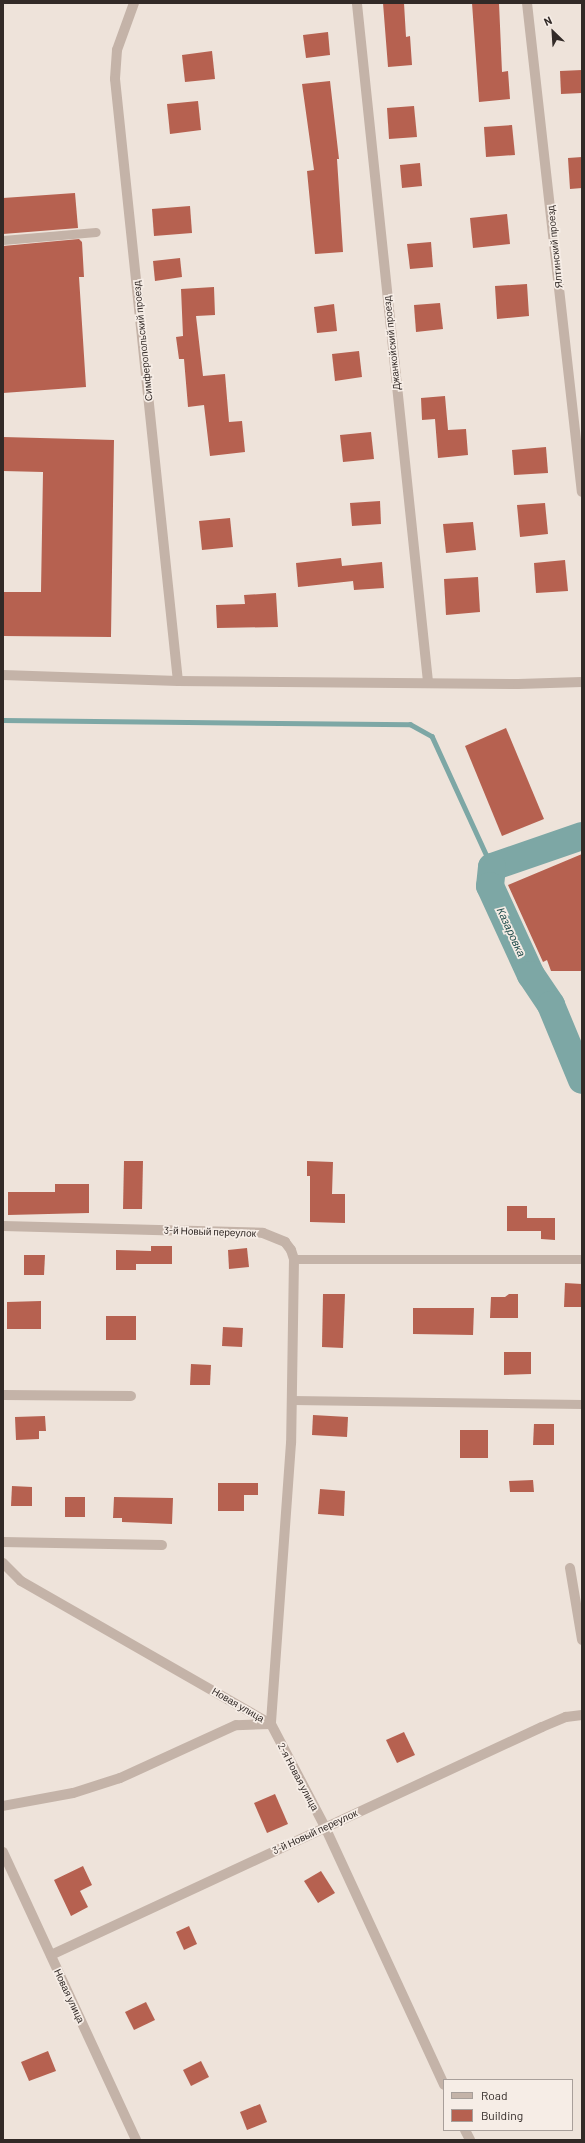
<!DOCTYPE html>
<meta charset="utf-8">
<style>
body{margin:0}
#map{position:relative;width:585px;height:2143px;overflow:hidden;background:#eee3da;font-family:Barlow,sans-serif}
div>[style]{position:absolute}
.stream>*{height:4.5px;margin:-2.25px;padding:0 2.25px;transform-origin:2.25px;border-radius:2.25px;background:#7da7a5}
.river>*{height:28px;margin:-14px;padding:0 14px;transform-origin:14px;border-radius:14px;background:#7da7a5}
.building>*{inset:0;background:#b66150}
.service>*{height:9px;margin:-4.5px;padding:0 4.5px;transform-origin:4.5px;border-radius:4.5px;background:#c4b3a8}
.minor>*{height:10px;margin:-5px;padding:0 5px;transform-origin:5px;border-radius:5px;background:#c4b3a8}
span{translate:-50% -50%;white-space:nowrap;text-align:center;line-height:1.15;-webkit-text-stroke:3.5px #f6ede6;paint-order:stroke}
.street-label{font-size:10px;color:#322a27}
.water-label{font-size:11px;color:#224e4d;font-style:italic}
.frame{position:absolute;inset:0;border:4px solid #322a27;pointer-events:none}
.legend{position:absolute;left:443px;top:2079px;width:130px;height:52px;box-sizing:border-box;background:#f6ede6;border:1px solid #a89f9a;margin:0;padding:5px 7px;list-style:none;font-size:12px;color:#322a27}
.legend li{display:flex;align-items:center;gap:8px;height:20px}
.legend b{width:20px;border:1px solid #a89f9a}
.north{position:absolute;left:533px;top:12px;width:40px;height:40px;-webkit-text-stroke:3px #f6ede6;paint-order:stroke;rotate:335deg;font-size:11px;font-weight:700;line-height:16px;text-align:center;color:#322a27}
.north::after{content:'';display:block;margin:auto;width:14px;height:18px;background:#322a27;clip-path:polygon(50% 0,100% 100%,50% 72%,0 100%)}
</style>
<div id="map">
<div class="stream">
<div style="left:3px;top:720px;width:407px;rotate:0.6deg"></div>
<div style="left:410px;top:724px;width:25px;rotate:29deg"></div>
<div style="left:432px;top:736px;width:144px;rotate:65.4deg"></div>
</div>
<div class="river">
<div style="left:582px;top:836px;width:95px;rotate:161deg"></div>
<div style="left:492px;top:867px;width:19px;rotate:96deg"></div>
<div style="left:490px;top:886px;width:98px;rotate:65.3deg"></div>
<div style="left:531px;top:975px;width:36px;rotate:56deg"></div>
<div style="left:551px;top:1005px;width:81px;rotate:67.5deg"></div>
</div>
<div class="building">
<div style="clip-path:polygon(383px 3px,404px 3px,406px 37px,410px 36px,412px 65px,388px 67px)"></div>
<div style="clip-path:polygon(472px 3px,499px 3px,502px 72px,508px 71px,510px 99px,479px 102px)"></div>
<div style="clip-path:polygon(328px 32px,330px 55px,306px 58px,303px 35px)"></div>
<div style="clip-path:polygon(212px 51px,215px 79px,185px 82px,182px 55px)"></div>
<div style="clip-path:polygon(582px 70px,582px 93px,561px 94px,560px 71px)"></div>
<div style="clip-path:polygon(330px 81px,339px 159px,337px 159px,343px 252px,315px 254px,307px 171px,314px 170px,302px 84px)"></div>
<div style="clip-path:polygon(198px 101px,201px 130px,170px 134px,167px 104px)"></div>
<div style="clip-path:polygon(414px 106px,417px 137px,389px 139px,387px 108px)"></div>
<div style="clip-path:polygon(512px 125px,515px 155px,486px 157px,484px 127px)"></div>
<div style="clip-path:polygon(582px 157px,582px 188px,570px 189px,568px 158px)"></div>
<div style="clip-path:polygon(420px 163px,422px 186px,402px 188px,400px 165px)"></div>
<div style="clip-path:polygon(75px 193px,78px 228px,3px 234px,3px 198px)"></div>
<div style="clip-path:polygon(190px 206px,192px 233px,154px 236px,152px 209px)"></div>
<div style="clip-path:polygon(507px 214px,510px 244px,473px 248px,470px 218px)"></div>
<div style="clip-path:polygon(79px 239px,82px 242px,84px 277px,79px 277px,86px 387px,3px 393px,3px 246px)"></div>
<div style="clip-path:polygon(431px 242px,433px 267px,410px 269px,407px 244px)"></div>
<div style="clip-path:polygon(180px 258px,182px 277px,155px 281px,153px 261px)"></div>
<div style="clip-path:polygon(527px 284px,529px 316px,497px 319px,495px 286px)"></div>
<div style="clip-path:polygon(214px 287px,215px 315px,196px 316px,203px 376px,225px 374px,229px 422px,242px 421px,245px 452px,210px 456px,204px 405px,188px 407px,184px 359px,179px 359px,176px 337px,183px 336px,181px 289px)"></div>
<div style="clip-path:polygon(440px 303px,443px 329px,416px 332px,414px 305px)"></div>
<div style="clip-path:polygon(334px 304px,337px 331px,317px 333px,314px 307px)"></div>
<div style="clip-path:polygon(359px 351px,362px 377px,335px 381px,332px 354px)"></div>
<div style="clip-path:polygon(445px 396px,448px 430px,466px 429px,468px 455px,438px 458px,435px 419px,422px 420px,421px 398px)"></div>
<div style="clip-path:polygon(371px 432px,374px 459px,343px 462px,340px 435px)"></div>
<div style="clip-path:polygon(3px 437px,114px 440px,111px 637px,3px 636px,3px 592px,41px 592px,43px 472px,3px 471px)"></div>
<div style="clip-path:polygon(546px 447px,548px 473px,514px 475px,512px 450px)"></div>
<div style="clip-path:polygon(380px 501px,381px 524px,352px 526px,350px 503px)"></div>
<div style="clip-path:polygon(545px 503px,548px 534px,520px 537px,517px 505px)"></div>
<div style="clip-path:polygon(230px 518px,233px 547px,202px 550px,199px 521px)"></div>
<div style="clip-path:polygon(473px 522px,476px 550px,446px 553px,443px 524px)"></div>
<div style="clip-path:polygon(341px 558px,342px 566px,382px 562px,384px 588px,354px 590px,353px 581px,298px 587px,296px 563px)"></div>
<div style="clip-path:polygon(565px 560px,568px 591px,536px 593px,534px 563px)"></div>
<div style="clip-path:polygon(478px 577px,480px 612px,446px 615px,444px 579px)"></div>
<div style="clip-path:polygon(276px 593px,278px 627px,217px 628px,216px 605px,245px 604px,244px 595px)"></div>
<div style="clip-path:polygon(506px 728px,544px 819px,502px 836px,465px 746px)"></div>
<div style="clip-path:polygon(582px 854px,582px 971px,551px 971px,547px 960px,543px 962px,508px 885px)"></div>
<div style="clip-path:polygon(124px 1161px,143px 1161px,142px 1209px,123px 1209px)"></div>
<div style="clip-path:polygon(307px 1161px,333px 1162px,332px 1194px,345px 1194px,345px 1223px,310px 1222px,310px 1176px,307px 1176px)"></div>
<div style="clip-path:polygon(55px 1184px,89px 1184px,89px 1213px,8px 1215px,8px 1192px,55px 1192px)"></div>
<div style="clip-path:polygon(507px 1206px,527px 1206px,527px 1218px,555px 1218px,555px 1240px,541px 1239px,541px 1231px,507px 1231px)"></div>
<div style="clip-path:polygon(151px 1246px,172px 1246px,172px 1264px,136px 1264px,136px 1270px,116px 1270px,116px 1250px,151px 1251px)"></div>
<div style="clip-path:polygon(247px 1248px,249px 1267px,229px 1269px,228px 1250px)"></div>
<div style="clip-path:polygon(24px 1255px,45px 1255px,44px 1275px,24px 1275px)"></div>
<div style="clip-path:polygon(565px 1283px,582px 1284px,582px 1307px,564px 1307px)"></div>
<div style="clip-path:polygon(323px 1294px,345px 1294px,343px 1348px,322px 1347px)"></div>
<div style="clip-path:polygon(509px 1294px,518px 1294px,518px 1318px,490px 1318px,491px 1297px,505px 1297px)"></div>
<div style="clip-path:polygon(41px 1301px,41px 1329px,7px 1329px,7px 1302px)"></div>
<div style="clip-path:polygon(413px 1308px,474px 1308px,473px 1335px,413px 1334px)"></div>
<div style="clip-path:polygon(106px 1316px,136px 1316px,136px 1340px,106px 1340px)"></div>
<div style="clip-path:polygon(223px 1327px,243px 1328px,242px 1347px,222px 1346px)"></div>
<div style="clip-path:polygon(504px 1352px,531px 1352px,531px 1374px,504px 1375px)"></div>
<div style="clip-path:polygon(191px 1364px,211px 1365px,210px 1385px,190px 1385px)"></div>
<div style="clip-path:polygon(313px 1415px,348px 1417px,347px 1437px,312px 1435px)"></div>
<div style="clip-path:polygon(45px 1416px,46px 1431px,39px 1431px,39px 1439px,16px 1440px,15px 1417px)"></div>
<div style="clip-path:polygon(534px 1424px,554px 1424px,554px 1445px,533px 1445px)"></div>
<div style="clip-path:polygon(460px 1430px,488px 1430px,488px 1458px,460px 1458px)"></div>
<div style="clip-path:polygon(533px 1480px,534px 1492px,510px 1492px,509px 1481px)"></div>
<div style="clip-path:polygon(218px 1483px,258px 1483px,258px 1495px,244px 1495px,244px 1511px,218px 1511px)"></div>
<div style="clip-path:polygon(12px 1486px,32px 1487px,32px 1506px,11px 1506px)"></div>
<div style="clip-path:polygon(320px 1489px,345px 1491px,344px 1516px,318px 1514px)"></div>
<div style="clip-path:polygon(65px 1497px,85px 1497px,85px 1517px,65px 1517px)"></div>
<div style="clip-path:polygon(114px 1497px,173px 1498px,172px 1524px,122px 1522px,122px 1518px,113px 1518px)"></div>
<div style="clip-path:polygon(404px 1732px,415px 1755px,397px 1763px,386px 1740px)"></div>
<div style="clip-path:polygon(275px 1794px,288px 1824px,267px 1833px,254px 1803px)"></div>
<div style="clip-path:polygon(83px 1866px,92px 1885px,80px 1891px,88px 1907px,71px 1916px,54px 1880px)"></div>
<div style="clip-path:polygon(321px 1871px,335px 1893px,318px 1903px,304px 1881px)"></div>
<div style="clip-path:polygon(189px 1926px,197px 1944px,184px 1950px,176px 1932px)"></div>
<div style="clip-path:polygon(146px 2002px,155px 2020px,134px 2030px,125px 2012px)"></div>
<div style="clip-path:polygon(48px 2051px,56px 2071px,29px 2081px,21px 2062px)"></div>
<div style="clip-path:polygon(201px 2061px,209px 2077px,191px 2086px,183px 2070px)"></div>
<div style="clip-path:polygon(260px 2104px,267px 2122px,247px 2130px,240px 2112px)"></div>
</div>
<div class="service">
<div style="left:3px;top:240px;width:93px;rotate:-4.9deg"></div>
<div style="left:294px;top:1259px;width:288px"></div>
<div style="left:292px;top:1400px;width:290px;rotate:0.8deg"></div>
</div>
<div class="minor">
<div style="left:134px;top:3px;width:50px;rotate:109.9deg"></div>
<div style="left:117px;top:50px;width:29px;rotate:94deg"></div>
<div style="left:115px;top:79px;width:605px;rotate:84.03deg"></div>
<div style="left:527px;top:3px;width:492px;rotate:83.6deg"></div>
<div style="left:357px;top:4px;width:682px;rotate:84.02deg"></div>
<div style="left:3px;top:675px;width:175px;rotate:2deg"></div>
<div style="left:178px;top:681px;width:340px;rotate:0.5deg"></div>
<div style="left:518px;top:684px;width:64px;rotate:-1.8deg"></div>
<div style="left:3px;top:1226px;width:260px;rotate:1.5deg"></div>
<div style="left:263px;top:1233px;width:24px;rotate:22deg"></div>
<div style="left:285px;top:1242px;width:10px;rotate:53deg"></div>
<div style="left:291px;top:1250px;width:9px;rotate:72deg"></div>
<div style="left:294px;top:1259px;width:184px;rotate:90.9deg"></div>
<div style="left:291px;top:1443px;width:282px;rotate:94.1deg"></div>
<div style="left:271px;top:1724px;width:116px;rotate:62.3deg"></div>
<div style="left:325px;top:1827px;width:284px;rotate:65.2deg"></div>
<div style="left:3px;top:1395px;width:128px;rotate:0.4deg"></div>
<div style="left:3px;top:1542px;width:159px;rotate:1.1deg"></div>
<div style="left:3px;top:1563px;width:25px;rotate:45deg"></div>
<div style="left:21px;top:1581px;width:288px;rotate:29.8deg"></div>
<div style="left:271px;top:1724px;width:35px;rotate:178deg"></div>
<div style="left:236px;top:1725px;width:128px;rotate:155.4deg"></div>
<div style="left:120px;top:1778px;width:49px;rotate:162.3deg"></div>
<div style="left:73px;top:1793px;width:71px;rotate:169.5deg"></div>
<div style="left:570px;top:1568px;width:73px;rotate:80.5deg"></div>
<div style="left:3px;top:1852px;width:317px;rotate:65.2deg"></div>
<div style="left:51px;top:1955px;width:541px;rotate:-24.91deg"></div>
<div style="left:542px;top:1727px;width:26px;rotate:-23deg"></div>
<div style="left:566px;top:1717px;width:16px;rotate:-7deg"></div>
<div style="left:465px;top:2130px;width:11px;rotate:63deg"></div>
</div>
<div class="street-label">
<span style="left:555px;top:247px;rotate:-96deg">Ялтинский проезд</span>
<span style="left:143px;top:341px;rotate:-96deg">Симферопольский проезд</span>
<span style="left:392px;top:343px;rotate:-96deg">Джанкойский проезд</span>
<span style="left:210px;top:1232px;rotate:2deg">3-й Новый переулок</span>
<span style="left:238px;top:1705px;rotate:30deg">Новая улица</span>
<span style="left:298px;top:1777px;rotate:62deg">2-я Новая улица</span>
<span style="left:315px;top:1832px;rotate:-25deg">3-й Новый переулок</span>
<span style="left:69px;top:1996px;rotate:65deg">Новая улица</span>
</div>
<div class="water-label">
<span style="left:511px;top:932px;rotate:65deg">Казаровка</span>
</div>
<div class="frame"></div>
<ul class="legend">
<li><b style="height:5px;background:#c4b3a8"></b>Road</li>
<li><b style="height:11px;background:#b66150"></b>Building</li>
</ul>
<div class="north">N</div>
</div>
